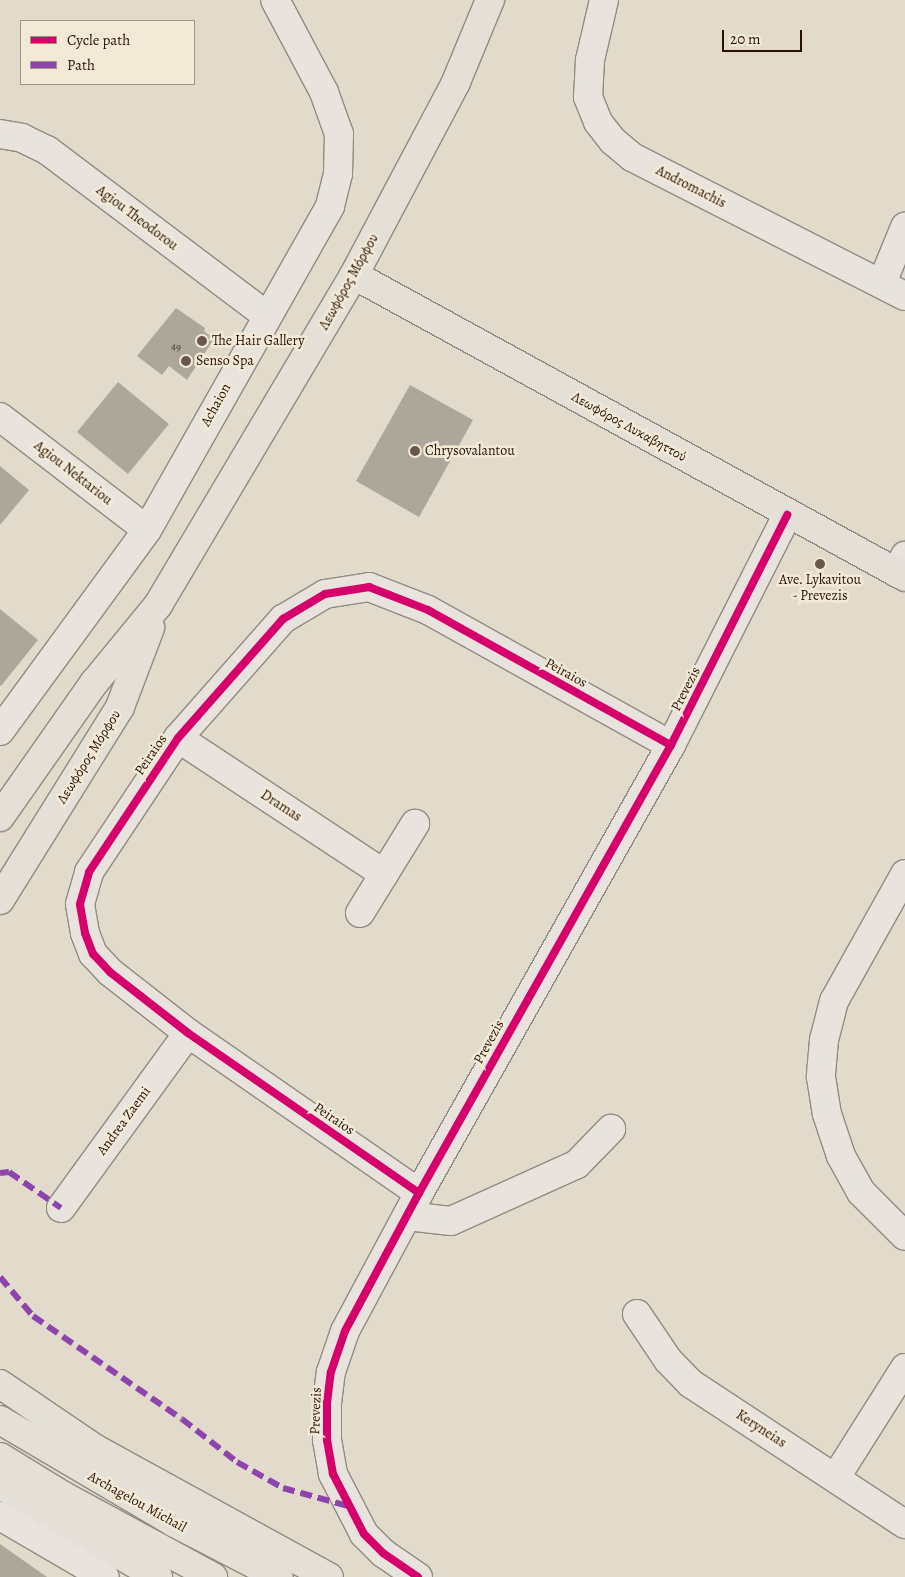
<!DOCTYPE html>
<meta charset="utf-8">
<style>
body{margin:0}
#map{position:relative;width:905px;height:1577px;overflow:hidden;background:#e2dbcb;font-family:Alegreya,serif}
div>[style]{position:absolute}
.building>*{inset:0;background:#ada69b}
.roads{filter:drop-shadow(1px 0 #918a80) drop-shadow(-1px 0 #918a80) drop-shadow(0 1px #918a80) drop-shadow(0 -1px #918a80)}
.minor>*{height:28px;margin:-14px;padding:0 14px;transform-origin:14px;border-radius:14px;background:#e8e4dd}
.major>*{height:28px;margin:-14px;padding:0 14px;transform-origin:14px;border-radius:14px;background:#e5e0d7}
.highway>*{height:28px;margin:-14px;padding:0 14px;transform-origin:14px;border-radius:14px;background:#e5e0d7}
.quiet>*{height:6px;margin-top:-3px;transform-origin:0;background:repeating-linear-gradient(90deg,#8e44ad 0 12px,transparent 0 18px)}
.cycleway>*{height:8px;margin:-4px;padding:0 4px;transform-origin:4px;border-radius:4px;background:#d6006c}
.dots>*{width:14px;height:14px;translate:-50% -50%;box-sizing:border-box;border:2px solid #f2ead7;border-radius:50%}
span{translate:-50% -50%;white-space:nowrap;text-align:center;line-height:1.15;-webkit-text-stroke:5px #f2ead7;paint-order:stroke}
.number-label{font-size:11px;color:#4a362c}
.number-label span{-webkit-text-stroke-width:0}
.street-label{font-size:14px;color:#291007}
.poi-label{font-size:14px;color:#291007}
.left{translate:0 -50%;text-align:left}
.legend{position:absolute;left:20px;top:20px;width:175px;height:65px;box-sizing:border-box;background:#f2ead7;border:1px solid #a29384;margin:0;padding:6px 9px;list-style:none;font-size:15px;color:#291007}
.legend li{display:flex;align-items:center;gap:10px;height:25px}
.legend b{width:25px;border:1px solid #a29384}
.scale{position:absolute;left:722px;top:30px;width:80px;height:22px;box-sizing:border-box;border:2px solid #291007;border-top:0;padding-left:6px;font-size:15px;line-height:18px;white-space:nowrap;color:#291007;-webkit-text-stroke:4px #f2ead7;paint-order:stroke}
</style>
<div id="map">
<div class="building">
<div style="clip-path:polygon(176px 308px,205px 328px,204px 331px,214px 339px,187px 380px,169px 366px,162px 375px,137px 356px)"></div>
<div style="clip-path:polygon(118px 382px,169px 424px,128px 474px,77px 432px)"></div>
<div style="clip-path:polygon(410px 385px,473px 420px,419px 517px,356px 481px)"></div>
<div style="clip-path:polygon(0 466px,29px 490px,0 525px)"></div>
<div style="clip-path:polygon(0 609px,38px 640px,1px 686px,0 685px)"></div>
<div style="clip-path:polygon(0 1544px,47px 1577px,0 1577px)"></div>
</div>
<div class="roads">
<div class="minor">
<div style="left:604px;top:0;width:62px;rotate:103.1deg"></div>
<div style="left:590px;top:60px;width:37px;rotate:93deg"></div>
<div style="left:588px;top:97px;width:27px;rotate:68deg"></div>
<div style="left:598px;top:122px;width:24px;rotate:52deg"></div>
<div style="left:613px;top:141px;width:25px;rotate:40deg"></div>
<div style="left:632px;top:157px;width:306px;rotate:27deg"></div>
<div style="left:0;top:134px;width:22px;rotate:10deg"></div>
<div style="left:22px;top:138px;width:28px;rotate:26deg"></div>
<div style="left:47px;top:150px;width:276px;rotate:37deg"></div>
<div style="left:882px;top:283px;width:61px;rotate:-67.7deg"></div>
<div style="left:0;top:417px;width:185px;rotate:37.5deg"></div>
<div style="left:897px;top:573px;width:19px;rotate:-65deg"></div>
<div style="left:0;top:731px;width:249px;rotate:-53.8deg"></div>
<div style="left:147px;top:530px;width:372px;rotate:-60.5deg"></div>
<div style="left:330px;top:206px;width:33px;rotate:-76deg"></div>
<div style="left:338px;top:174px;width:40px;rotate:-88.6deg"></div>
<div style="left:339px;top:134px;width:45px;rotate:-109.7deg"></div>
<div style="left:324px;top:92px;width:104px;rotate:-118deg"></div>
<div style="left:178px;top:738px;width:247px;rotate:33.4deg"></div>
<div style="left:905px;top:874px;width:145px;rotate:119.2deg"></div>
<div style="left:834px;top:1001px;width:40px;rotate:104.4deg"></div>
<div style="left:824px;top:1040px;width:37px;rotate:95deg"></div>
<div style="left:821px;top:1077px;width:37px;rotate:81deg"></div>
<div style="left:827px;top:1114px;width:44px;rotate:71.6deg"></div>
<div style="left:841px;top:1156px;width:41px;rotate:60.9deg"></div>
<div style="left:861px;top:1192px;width:62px;rotate:45deg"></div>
<div style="left:360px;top:913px;width:105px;rotate:-58.3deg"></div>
<div style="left:419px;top:1193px;width:281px;rotate:-145.3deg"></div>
<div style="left:188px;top:1033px;width:99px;rotate:-142deg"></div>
<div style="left:110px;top:972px;width:25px;rotate:-133deg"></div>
<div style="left:93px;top:954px;width:22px;rotate:-111deg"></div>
<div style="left:85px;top:933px;width:29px;rotate:-100deg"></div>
<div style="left:80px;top:904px;width:33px;rotate:-74deg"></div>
<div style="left:89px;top:872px;width:161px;rotate:-56.4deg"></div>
<div style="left:178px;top:738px;width:159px;rotate:-48.6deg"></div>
<div style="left:283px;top:619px;width:49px;rotate:-30.8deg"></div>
<div style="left:325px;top:594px;width:45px;rotate:-9deg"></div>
<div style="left:369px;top:587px;width:63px;rotate:21.3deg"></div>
<div style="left:428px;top:610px;width:278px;rotate:29.1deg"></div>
<div style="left:61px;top:1208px;width:216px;rotate:-54deg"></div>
<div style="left:407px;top:1216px;width:44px;rotate:6.5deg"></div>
<div style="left:451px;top:1221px;width:138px;rotate:-24.3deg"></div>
<div style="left:577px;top:1164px;width:49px;rotate:-45.8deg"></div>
<div style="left:637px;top:1314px;width:55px;rotate:56deg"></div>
<div style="left:668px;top:1360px;width:32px;rotate:46deg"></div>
<div style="left:690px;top:1383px;width:257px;rotate:33.3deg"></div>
<div style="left:836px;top:1477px;width:129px;rotate:-57.7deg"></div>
<div style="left:0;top:1516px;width:121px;rotate:30.2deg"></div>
<div style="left:418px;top:1577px;width:42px;rotate:-145.6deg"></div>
<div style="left:383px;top:1553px;width:27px;rotate:-135deg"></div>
<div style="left:364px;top:1534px;width:68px;rotate:-117.3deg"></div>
<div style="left:333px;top:1474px;width:35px;rotate:-100deg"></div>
<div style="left:327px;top:1440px;width:37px;rotate:-90deg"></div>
<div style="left:327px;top:1403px;width:31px;rotate:-83deg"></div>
<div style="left:331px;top:1372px;width:43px;rotate:-71.1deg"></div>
<div style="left:345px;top:1331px;width:157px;rotate:-61.8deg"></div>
<div style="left:419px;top:1193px;width:514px;rotate:-60.64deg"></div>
<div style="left:671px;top:745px;width:258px;rotate:-63.2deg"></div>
</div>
<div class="major">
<div style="left:354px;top:275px;width:628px;rotate:28.73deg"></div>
<div style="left:0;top:817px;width:164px;rotate:-55deg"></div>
<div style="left:94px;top:683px;width:101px;rotate:-50.6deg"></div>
<div style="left:158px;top:605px;width:384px;rotate:-59.3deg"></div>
<div style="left:354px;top:275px;width:218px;rotate:-62.1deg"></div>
<div style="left:456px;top:82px;width:89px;rotate:-67.5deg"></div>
<div style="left:0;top:900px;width:227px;rotate:-58.1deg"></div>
<div style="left:120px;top:707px;width:85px;rotate:-69.2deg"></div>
</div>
<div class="highway">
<div style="left:0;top:1384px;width:114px;rotate:34.2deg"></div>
<div style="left:94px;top:1448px;width:268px;rotate:28.8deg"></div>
<div style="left:0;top:1420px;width:201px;rotate:30.5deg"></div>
<div style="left:173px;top:1522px;width:119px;rotate:27.4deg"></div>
<div style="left:0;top:1457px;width:73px;rotate:31.5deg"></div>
<div style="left:62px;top:1495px;width:172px;rotate:28.5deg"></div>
<div style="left:0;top:1485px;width:183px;rotate:30.2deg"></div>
</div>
</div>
<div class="quiet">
<div style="left:0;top:1173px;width:9px;rotate:-6deg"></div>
<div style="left:9px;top:1172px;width:63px;rotate:34.7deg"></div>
<div style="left:0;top:1277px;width:51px;rotate:49.8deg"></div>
<div style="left:33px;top:1316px;width:181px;rotate:34.7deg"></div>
<div style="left:182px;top:1419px;width:70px;rotate:38deg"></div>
<div style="left:237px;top:1462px;width:53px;rotate:29.5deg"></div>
<div style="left:283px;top:1488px;width:67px;rotate:15.5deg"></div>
</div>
<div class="cycleway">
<div style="left:419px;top:1193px;width:281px;rotate:-145.3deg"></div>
<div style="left:188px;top:1033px;width:99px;rotate:-142deg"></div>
<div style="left:110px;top:972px;width:25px;rotate:-133deg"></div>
<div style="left:93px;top:954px;width:22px;rotate:-111deg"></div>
<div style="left:85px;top:933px;width:29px;rotate:-100deg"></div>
<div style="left:80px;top:904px;width:33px;rotate:-74deg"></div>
<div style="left:89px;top:872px;width:161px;rotate:-56.4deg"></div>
<div style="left:178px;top:738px;width:159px;rotate:-48.6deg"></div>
<div style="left:283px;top:619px;width:49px;rotate:-30.8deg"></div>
<div style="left:325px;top:594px;width:45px;rotate:-9deg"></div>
<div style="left:369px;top:587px;width:63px;rotate:21.3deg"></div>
<div style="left:428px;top:610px;width:278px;rotate:29.1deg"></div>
<div style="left:418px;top:1577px;width:42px;rotate:-145.6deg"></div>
<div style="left:383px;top:1553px;width:27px;rotate:-135deg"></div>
<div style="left:364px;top:1534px;width:68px;rotate:-117.3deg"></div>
<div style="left:333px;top:1474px;width:35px;rotate:-100deg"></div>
<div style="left:327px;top:1440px;width:37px;rotate:-90deg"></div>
<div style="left:327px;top:1403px;width:31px;rotate:-83deg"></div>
<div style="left:331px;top:1372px;width:43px;rotate:-71.1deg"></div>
<div style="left:345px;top:1331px;width:157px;rotate:-61.8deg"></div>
<div style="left:419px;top:1193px;width:514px;rotate:-60.64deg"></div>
<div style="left:671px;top:745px;width:258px;rotate:-63.2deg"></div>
</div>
<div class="dots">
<div style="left:202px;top:341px;background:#6a574c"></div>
<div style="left:186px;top:361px;background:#6a574c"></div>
<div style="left:415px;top:451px;background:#6a574c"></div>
<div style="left:820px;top:564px;background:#6a574c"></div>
</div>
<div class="number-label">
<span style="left:176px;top:347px">49</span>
</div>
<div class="street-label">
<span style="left:691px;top:187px;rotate:27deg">Andromachis</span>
<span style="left:137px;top:218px;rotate:37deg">Agiou Theodorou</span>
<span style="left:349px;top:282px;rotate:-61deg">Λεωφόρος Μόρφου</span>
<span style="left:216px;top:405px;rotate:-61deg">Achaion</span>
<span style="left:629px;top:427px;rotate:29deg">Λεωφόρος Λυκαβηττού</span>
<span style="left:73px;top:473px;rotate:38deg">Agiou Nektariou</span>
<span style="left:566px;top:673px;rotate:29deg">Peiraios</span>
<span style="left:686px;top:689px;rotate:-63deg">Prevezis</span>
<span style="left:151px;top:755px;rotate:-56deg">Peiraios</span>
<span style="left:89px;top:757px;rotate:-58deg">Λεωφόρος Μόρφου</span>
<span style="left:281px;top:806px;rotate:33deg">Dramas</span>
<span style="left:489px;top:1042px;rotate:-61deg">Prevezis</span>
<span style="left:334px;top:1119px;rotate:34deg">Peiraios</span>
<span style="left:124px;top:1121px;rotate:-54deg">Andrea Zaemi</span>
<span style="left:316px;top:1411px;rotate:-88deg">Prevezis</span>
<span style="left:761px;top:1429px;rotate:33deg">Keryneias</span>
<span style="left:137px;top:1502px;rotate:29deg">Archagelou Michail</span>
</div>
<div class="poi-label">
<span class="left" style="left:212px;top:341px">The Hair Gallery</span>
<span class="left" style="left:196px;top:361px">Senso Spa</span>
<span class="left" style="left:425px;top:451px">Chrysovalantou</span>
<span style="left:820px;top:588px">Ave. Lykavitou<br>- Prevezis</span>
</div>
<ul class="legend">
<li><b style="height:6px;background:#d6006c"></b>Cycle path</li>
<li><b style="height:6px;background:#8e44ad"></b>Path</li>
</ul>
<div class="scale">20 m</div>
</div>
